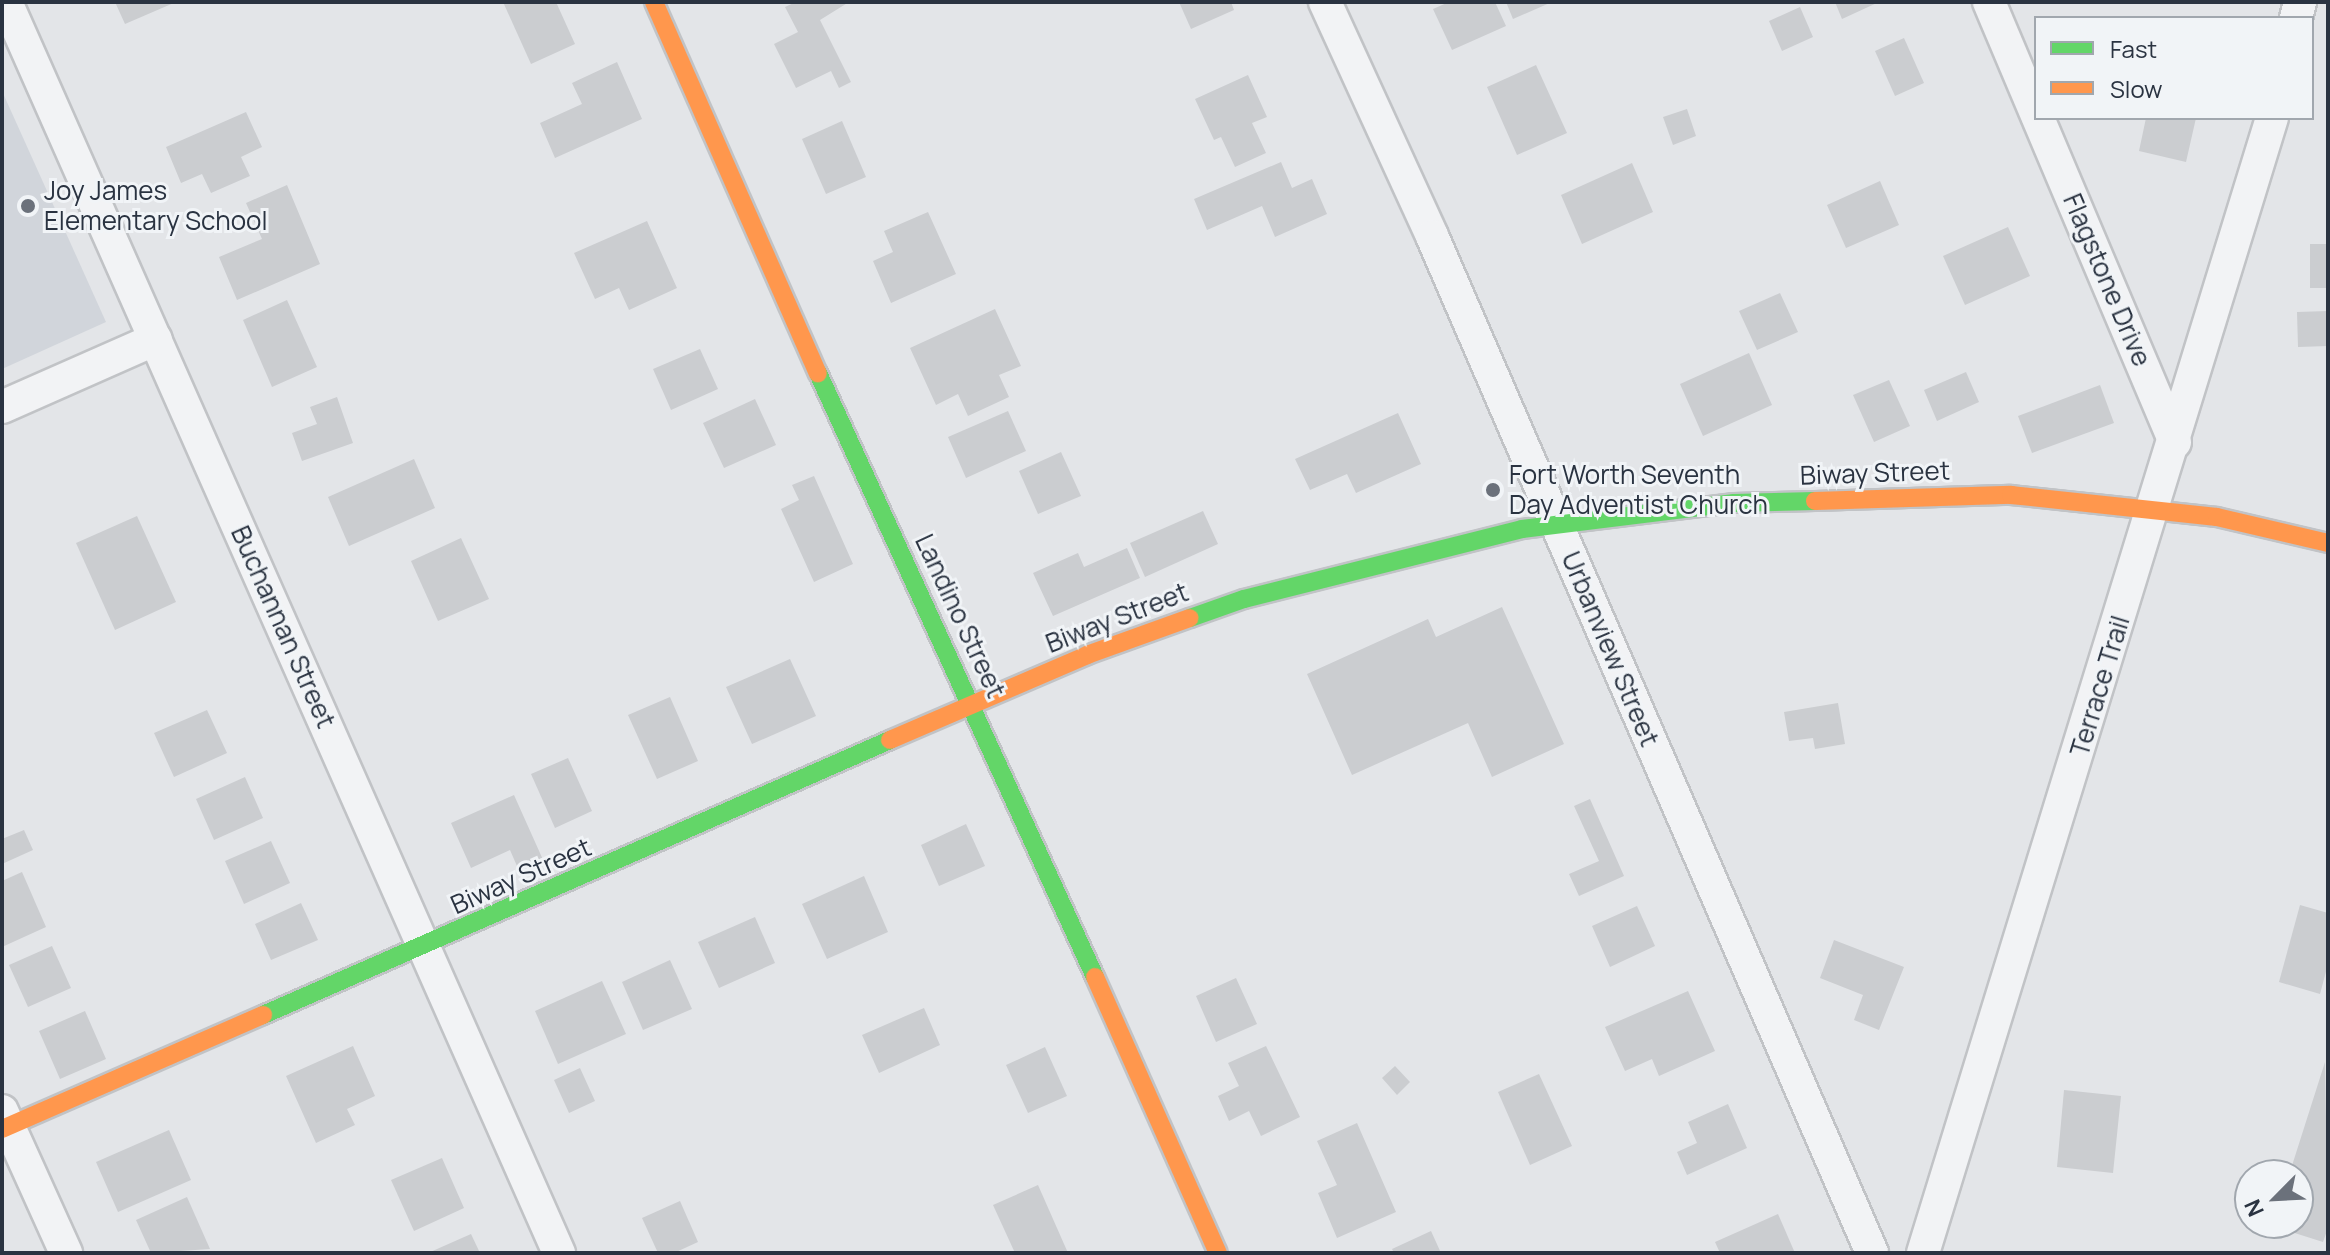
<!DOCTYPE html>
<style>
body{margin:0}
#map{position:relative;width:2330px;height:1255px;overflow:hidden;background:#e3e5e8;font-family:Manrope,sans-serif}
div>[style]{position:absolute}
.built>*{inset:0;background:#d1d5db}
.building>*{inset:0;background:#cbcdd0}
.roads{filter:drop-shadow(2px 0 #c1c3c6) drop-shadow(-2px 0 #c1c3c6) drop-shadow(0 2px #c1c3c6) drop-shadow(0 -2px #c1c3c6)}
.street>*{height:32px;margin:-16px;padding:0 16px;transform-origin:16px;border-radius:16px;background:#f2f3f5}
.fast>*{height:18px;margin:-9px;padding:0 9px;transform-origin:9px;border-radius:9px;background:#63d668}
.slow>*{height:18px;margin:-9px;padding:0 9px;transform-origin:9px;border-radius:9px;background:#ff974d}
.dots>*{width:22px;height:22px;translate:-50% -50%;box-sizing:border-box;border:4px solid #f1f4f7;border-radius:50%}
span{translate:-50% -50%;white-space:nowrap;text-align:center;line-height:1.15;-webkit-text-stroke:6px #f1f4f7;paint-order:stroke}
.poi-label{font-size:26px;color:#2a3341}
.left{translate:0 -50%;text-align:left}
.street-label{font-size:26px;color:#2a3341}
.frame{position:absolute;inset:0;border:4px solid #2a3341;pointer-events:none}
.legend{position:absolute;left:2034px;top:16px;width:280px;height:104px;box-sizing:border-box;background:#f1f4f7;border:2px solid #a1a7ae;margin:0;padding:10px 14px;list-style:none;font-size:24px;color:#2a3341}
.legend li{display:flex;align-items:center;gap:16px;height:40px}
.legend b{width:40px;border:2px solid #a1a7ae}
.north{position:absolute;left:2234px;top:1159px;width:80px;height:80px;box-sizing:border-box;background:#f1f4f7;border:2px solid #a1a7ae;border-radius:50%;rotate:246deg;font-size:22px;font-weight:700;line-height:32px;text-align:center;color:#2a3341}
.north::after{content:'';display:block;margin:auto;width:28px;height:36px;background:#6b717b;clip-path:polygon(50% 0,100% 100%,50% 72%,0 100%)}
</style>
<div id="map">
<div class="built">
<div style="clip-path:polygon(2px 91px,106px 322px,2px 369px)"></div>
</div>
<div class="building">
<div style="clip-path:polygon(115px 2px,176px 2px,125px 24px)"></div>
<div style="clip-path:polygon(503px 2px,556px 2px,575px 44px,531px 64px)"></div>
<div style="clip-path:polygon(796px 2px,849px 2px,820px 20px,851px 82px,839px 88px,831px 71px,796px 88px,774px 44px,798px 32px,785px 7px)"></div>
<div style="clip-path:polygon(1179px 2px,1231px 2px,1234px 10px,1191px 29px)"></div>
<div style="clip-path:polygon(1449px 2px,1495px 2px,1506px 26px,1452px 50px,1433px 9px)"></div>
<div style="clip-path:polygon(1506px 2px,1552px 2px,1513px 19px)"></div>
<div style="clip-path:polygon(1835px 2px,1879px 2px,1842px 19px)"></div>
<div style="clip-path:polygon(1800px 7px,1813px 37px,1782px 51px,1769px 21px)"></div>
<div style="clip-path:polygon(1904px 38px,1924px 83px,1895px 96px,1875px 51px)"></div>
<div style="clip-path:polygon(617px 62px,642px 119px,555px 158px,540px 123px,582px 104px,572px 83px)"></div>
<div style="clip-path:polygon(1536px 65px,1567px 133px,1517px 155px,1487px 87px)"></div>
<div style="clip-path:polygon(1248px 75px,1267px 117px,1252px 123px,1266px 153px,1235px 167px,1221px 137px,1214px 140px,1195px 99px)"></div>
<div style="clip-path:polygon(1687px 109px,1696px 136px,1673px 145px,1663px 117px)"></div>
<div style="clip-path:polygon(246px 112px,262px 147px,241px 157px,250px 176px,211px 193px,202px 174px,181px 183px,166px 147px)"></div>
<div style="clip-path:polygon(2146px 118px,2196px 118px,2186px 162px,2139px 151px)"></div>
<div style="clip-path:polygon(842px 121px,866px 177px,826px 194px,802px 139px)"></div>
<div style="clip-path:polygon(1281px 162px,1292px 188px,1312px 179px,1327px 214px,1275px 237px,1262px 206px,1207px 230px,1194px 199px)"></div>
<div style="clip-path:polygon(1632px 163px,1653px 212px,1582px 244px,1561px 195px)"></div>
<div style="clip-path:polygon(1880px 181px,1899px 225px,1846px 248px,1827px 205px)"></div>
<div style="clip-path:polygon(287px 185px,320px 264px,237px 300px,219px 257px,262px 239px,246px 203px)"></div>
<div style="clip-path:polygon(928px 212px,956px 274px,891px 303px,873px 261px,893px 252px,884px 231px)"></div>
<div style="clip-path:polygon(647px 221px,677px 288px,629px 310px,619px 288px,595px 299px,574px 253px)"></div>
<div style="clip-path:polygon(2008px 227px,2030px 276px,1965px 305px,1943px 256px)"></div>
<div style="clip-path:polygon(2310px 244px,2328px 244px,2328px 288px,2310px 288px)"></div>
<div style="clip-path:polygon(1780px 293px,1798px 332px,1757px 350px,1739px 311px)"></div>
<div style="clip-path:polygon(287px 300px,317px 367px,272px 387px,243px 320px)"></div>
<div style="clip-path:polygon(995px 309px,1021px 366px,999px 375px,1009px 397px,968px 416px,958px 394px,936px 405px,910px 348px)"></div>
<div style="clip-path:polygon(2328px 311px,2328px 346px,2298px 347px,2297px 312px)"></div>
<div style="clip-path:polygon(700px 349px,718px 389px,671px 410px,653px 369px)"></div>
<div style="clip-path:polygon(1749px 353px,1772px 405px,1703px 436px,1680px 384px)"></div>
<div style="clip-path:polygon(1966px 372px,1979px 402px,1937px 421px,1924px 390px)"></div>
<div style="clip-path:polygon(1889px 380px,1910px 426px,1874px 442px,1853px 395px)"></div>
<div style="clip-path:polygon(2100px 385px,2114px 423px,2032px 453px,2018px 416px)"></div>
<div style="clip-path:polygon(337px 397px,353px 443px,302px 461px,292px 433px,317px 424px,310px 407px)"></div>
<div style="clip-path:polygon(755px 399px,776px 445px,724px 468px,703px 423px)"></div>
<div style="clip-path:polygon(1008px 411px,1026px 451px,966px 478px,948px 437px)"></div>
<div style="clip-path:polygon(1398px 413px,1421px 464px,1356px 493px,1347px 474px,1310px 490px,1295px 459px)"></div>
<div style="clip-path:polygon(1061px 452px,1081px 496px,1038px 514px,1019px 471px)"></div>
<div style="clip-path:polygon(414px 459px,435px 508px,349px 546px,328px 497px)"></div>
<div style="clip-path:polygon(814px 476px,853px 564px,814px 582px,781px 509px,799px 500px,792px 485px)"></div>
<div style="clip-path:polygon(1203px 511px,1218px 544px,1145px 577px,1130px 543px)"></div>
<div style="clip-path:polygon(137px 516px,176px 602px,115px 630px,76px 543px)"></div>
<div style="clip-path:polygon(461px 538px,489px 599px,438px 621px,411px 561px)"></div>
<div style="clip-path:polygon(1127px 548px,1140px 578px,1053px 616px,1033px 573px,1078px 553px,1084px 567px)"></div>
<div style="clip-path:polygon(1502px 607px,1564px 744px,1492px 777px,1468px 723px,1352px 775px,1307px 674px,1428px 619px,1436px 637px)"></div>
<div style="clip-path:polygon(790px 659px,816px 716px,752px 744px,726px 687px)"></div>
<div style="clip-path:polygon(670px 697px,698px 761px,657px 779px,628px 715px)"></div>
<div style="clip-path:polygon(1838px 703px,1845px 744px,1815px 749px,1813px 738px,1789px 741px,1784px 712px)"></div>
<div style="clip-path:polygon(207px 710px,227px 753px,174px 777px,154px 733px)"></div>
<div style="clip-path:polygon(568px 758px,592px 811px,555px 828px,531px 774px)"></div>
<div style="clip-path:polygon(245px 777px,263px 818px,214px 840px,196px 799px)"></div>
<div style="clip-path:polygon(514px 795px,544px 862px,520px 873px,510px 850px,471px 868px,451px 823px)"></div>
<div style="clip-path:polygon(1590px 799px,1624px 876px,1579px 896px,1569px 874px,1599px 861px,1574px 806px)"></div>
<div style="clip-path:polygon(966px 824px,985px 866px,939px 886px,921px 845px)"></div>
<div style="clip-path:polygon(24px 830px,33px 850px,2px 864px,2px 839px)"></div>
<div style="clip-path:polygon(271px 841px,290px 883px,244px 904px,225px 861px)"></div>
<div style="clip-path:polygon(22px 872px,46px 927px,2px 947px,2px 881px)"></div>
<div style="clip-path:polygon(864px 876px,888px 932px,827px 959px,802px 904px)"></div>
<div style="clip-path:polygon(301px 903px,318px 940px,271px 960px,255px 924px)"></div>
<div style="clip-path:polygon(2300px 905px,2328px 913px,2328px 964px,2320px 994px,2279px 982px)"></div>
<div style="clip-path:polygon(1637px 906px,1655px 946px,1610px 967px,1592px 926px)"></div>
<div style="clip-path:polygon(755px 917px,775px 963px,719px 988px,698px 942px)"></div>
<div style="clip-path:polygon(1834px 940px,1904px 967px,1879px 1030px,1854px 1020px,1863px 995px,1820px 978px)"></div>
<div style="clip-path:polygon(52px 946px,71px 988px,28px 1007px,9px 965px)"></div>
<div style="clip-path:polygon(670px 960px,692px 1009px,643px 1030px,622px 982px)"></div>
<div style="clip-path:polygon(1236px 978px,1257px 1024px,1216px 1042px,1196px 996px)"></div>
<div style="clip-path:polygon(602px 981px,626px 1034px,558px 1064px,535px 1011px)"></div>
<div style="clip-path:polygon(1688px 991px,1715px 1051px,1659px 1076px,1652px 1059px,1625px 1071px,1605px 1027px)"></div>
<div style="clip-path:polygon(924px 1008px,940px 1045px,879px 1073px,862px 1035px)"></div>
<div style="clip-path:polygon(85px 1011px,106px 1059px,60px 1079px,39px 1031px)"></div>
<div style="clip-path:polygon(353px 1046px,375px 1096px,347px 1109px,355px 1125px,316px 1143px,286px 1076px)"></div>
<div style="clip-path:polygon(1266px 1046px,1300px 1117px,1261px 1136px,1249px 1111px,1229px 1121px,1218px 1096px,1239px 1086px,1228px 1063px)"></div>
<div style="clip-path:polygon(1045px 1047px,1067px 1096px,1028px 1113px,1006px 1065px)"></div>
<div style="clip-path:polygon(2325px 1062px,2328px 1228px,2323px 1242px,2273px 1226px,2298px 1223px,2298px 1175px,2289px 1175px)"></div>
<div style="clip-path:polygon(1395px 1066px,1410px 1082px,1397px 1095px,1382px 1078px)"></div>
<div style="clip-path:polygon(580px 1068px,595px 1101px,569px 1113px,554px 1080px)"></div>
<div style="clip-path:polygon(1539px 1074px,1572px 1146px,1530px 1165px,1498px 1092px)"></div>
<div style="clip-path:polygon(2064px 1090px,2121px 1096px,2113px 1173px,2057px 1167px)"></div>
<div style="clip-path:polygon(1728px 1104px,1747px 1148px,1687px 1175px,1677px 1152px,1697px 1143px,1688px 1122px)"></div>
<div style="clip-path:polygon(1357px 1123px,1396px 1212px,1337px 1238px,1318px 1193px,1337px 1185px,1317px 1141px)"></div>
<div style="clip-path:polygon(169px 1130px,191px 1180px,118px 1212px,96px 1162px)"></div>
<div style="clip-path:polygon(442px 1158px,464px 1208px,414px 1231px,391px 1180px)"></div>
<div style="clip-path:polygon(1038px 1185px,1068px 1253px,1015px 1253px,993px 1205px)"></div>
<div style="clip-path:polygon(187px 1197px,210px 1249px,151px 1253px,136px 1220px)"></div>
<div style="clip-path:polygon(680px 1201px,698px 1242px,674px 1253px,658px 1253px,642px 1218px)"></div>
<div style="clip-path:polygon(1778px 1214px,1795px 1253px,1720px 1253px,1715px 1242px)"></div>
<div style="clip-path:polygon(1431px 1231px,1441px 1253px,1394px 1253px,1392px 1249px)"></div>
<div style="clip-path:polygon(471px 1234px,480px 1253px,428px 1253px)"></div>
</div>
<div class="roads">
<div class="street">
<div style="left:6px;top:2px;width:1368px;rotate:66.15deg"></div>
<div style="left:1325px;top:2px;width:257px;rotate:65.4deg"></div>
<div style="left:1432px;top:236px;width:1108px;rotate:66.6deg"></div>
<div style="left:1989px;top:2px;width:121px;rotate:67.1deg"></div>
<div style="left:2296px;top:18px;width:16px;rotate:-76deg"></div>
<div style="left:2038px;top:118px;width:352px;rotate:67.1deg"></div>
<div style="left:2px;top:407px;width:168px;rotate:-23.8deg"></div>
<div style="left:2px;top:1111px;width:156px;rotate:65.7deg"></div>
<div style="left:1923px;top:1253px;width:1187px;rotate:-72.91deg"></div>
</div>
<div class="fast">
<div style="left:818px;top:373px;width:664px;rotate:65.36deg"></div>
<div style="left:1190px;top:618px;width:57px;rotate:-19.4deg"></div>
<div style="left:1244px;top:599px;width:287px;rotate:-14.1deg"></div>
<div style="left:1522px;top:529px;width:214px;rotate:-7deg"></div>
<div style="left:1734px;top:503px;width:81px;rotate:-1.4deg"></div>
<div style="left:263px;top:1015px;width:685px;rotate:-23.68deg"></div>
</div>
<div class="slow">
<div style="left:654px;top:2px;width:406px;rotate:66.2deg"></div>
<div style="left:1815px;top:501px;width:196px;rotate:-1.8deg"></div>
<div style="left:2011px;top:495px;width:207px;rotate:6.1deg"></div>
<div style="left:2217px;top:517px;width:114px;rotate:13.2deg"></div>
<div style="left:890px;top:740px;width:215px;rotate:-23.3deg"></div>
<div style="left:1087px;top:655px;width:109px;rotate:-19.8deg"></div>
<div style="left:1095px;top:977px;width:302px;rotate:66deg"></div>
<div style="left:2px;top:1129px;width:285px;rotate:-23.6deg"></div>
</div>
</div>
<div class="dots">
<div style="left:28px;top:206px;background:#6b717b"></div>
<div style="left:1493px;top:490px;background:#6b717b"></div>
</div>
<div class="poi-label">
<span class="left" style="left:44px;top:206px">Joy James<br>Elementary School</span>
<span class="left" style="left:1509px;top:490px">Fort Worth Seventh<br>Day Adventist Church</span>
</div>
<div class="street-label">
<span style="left:2107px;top:280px;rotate:67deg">Flagstone Drive</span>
<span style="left:1875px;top:473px;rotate:-2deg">Biway Street</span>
<span style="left:960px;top:616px;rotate:65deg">Landino Street</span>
<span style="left:1117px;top:618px;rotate:-21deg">Biway Street</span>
<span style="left:283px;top:627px;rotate:66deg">Buchannan Street</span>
<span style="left:1610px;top:649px;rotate:67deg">Urbanview Street</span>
<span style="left:2100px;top:686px;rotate:-73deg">Terrace Trail</span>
<span style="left:521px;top:876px;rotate:-24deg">Biway Street</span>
</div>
<div class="frame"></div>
<ul class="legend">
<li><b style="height:10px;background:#63d668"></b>Fast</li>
<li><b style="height:10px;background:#ff974d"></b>Slow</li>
</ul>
<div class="north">N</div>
</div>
